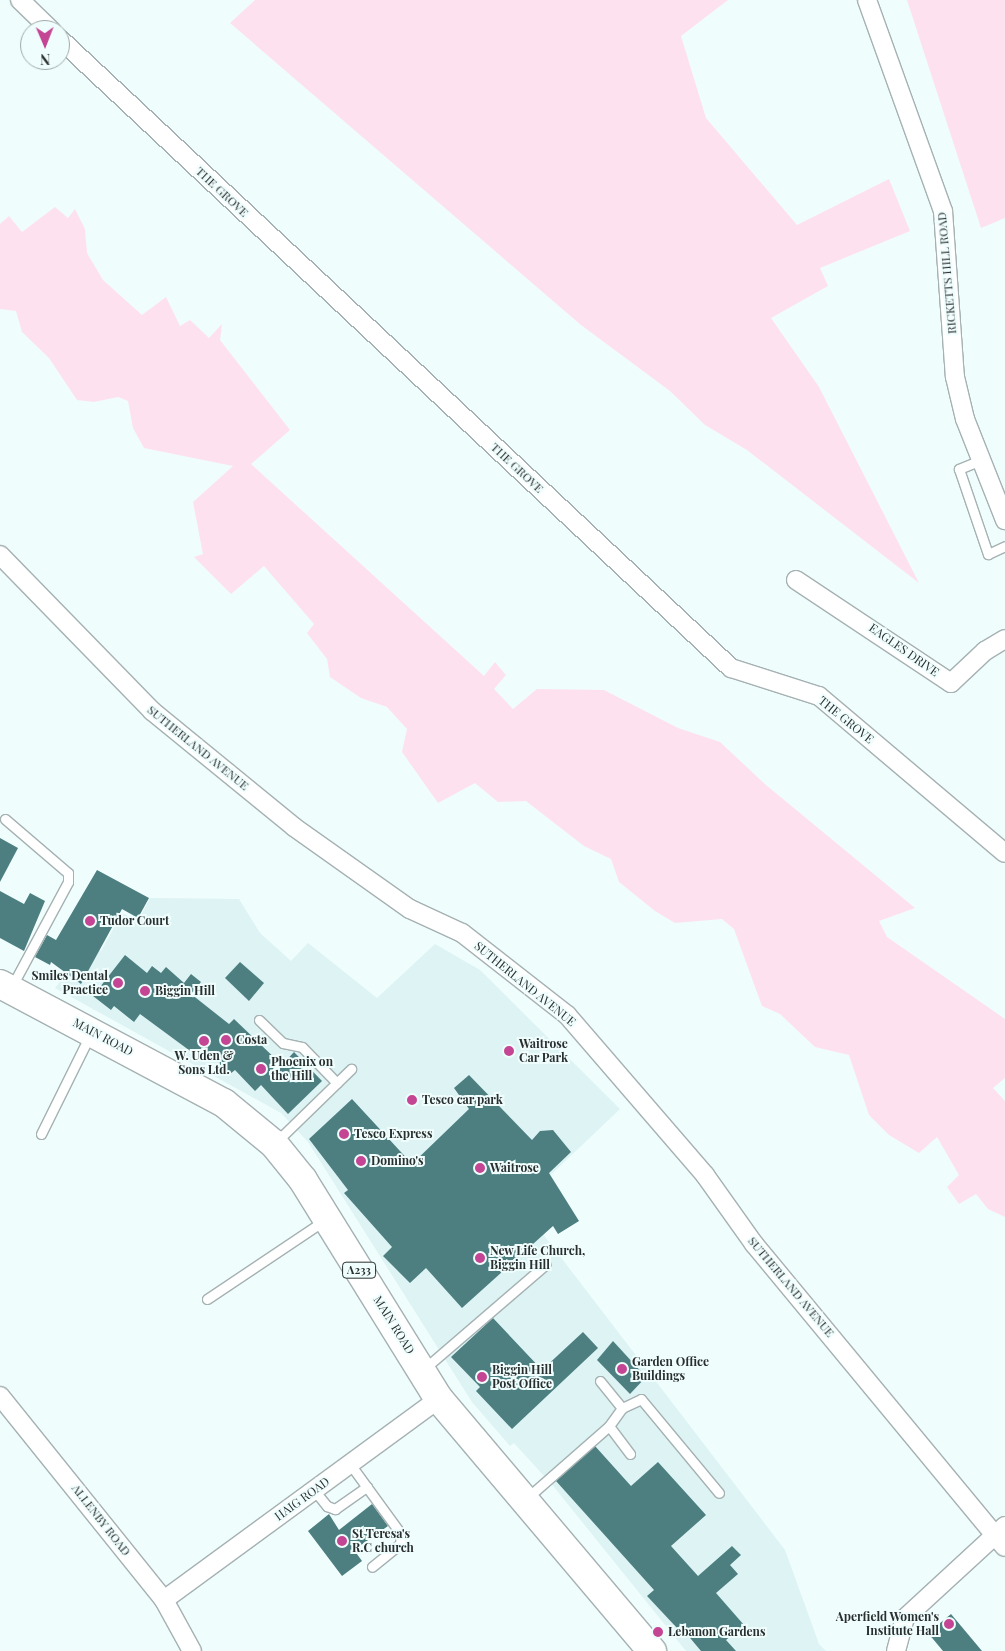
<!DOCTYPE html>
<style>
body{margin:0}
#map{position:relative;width:1005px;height:1651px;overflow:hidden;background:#f0fdfd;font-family:"Playfair Display",serif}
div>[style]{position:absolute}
.built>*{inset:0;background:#ddf3f4}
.green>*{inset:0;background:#fee1ef}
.building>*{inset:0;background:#4d7f81}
.roads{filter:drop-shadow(1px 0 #a5b1b2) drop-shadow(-1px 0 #a5b1b2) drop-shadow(0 1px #a5b1b2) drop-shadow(0 -1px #a5b1b2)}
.lane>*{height:9px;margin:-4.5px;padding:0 4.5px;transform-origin:4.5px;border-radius:4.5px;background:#fff}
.street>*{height:18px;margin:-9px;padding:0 9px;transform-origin:9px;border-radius:9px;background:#fff}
.primary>*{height:28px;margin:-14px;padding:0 14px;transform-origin:14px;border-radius:14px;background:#fff}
.dots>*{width:14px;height:14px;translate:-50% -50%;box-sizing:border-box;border:2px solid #f0fdfd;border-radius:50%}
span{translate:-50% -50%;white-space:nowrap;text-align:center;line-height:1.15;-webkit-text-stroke:4px #f0fdfd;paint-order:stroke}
.shield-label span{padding:1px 4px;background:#f0fdfd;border:1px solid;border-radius:4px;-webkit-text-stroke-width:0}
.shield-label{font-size:11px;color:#292e2e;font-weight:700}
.street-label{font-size:12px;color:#292e2e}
.poi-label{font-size:12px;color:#292e2e;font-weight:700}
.left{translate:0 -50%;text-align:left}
.right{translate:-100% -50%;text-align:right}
.north{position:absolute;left:20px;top:20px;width:50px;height:50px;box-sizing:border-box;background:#f0fdfd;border:1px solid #a0aaaa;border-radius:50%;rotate:179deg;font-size:14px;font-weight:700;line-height:20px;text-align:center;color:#292e2e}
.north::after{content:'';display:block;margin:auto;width:18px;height:22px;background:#c44593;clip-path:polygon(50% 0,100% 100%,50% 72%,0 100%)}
</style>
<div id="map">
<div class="built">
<div style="clip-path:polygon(150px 898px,239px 899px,260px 933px,291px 961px,308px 943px,377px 998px,435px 944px,480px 970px,620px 1109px,520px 1204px,785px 1550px,819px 1644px,826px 1651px,686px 1651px,554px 1487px,514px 1443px,510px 1446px,472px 1402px,308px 1142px,281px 1113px,55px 988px,90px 944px,101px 951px,122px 913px,138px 921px)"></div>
</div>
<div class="green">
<div style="clip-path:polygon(255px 0,728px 0,681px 36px,706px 118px,797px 225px,889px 179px,910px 231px,820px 268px,828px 286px,771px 318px,819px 387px,919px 583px,747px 450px,705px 425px,670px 391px,581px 325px,230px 23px)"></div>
<div style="clip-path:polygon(907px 0,1005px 0,1005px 218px,981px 228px)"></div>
<div style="clip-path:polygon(55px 207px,68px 218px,75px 209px,85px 229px,87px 253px,103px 280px,142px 315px,166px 297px,180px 326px,190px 320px,209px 338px,222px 324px,220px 340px,290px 430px,251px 464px,484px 676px,495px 662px,506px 675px,494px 689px,513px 709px,537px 689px,604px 690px,678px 728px,720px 742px,766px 785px,915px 908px,879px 921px,887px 937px,1005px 1019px,1005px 1078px,993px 1088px,1005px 1101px,1005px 1217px,988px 1209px,976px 1194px,959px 1204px,947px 1187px,959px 1175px,937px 1137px,919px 1153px,889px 1135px,869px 1115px,849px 1055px,815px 1047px,780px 1014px,762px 1006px,734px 929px,722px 919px,675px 923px,655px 911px,619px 882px,611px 859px,584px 846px,526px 801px,498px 802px,475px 783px,438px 803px,402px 752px,407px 729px,387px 707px,361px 698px,330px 677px,327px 659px,307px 633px,314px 624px,264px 566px,231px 594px,194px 557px,203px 554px,193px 502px,233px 466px,144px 448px,133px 428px,128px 401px,118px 397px,94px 402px,77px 400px,49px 358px,22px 332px,16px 311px,0 309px,0 224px,9px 216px,22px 232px)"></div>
</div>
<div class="building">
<div style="clip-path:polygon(0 838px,18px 848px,0 882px)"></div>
<div style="clip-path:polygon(97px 870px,149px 898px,138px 918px,122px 909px,81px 984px,51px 962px,50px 965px,35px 957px,47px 935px,56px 940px)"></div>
<div style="clip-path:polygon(0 891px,24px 904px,30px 893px,45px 901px,24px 951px,0 938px)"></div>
<div style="clip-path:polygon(125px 955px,147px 973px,152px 966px,161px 973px,166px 967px,184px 983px,191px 974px,201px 982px,191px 994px,229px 1024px,234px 1019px,282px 1065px,294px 1052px,322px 1081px,288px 1114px,261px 1085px,255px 1091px,235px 1070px,230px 1074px,203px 1048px,197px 1056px,140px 1014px,134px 1022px,114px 1006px,111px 1010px,93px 996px)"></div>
<div style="clip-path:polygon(240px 962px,264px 983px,249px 1001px,225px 978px)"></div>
<div style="clip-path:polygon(469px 1075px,532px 1140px,540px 1131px,553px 1130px,571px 1152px,549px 1173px,579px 1221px,558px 1234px,553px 1226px,462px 1308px,426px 1268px,410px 1283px,383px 1256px,392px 1247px,344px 1193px,348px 1190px,309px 1139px,352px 1099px,412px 1164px,469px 1109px,454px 1088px)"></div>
<div style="clip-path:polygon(493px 1318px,542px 1370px,583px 1332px,598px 1348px,512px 1429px,476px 1391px,480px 1387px,451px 1357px)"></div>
<div style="clip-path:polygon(613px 1341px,646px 1377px,630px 1394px,597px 1360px)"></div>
<div style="clip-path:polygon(595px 1446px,631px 1486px,658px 1462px,706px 1515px,671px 1546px,698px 1576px,732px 1546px,741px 1555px,730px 1565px,738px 1574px,716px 1593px,744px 1625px,726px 1640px,736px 1651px,701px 1651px,680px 1626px,677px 1628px,647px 1596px,654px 1590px,556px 1481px)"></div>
<div style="clip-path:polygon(372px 1504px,388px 1526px,354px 1550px,362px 1561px,342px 1576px,308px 1531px,329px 1514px,339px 1530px)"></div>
<div style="clip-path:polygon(951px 1614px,982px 1651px,943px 1651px,928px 1633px)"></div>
</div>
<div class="roads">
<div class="lane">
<div style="left:981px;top:460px;width:24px;rotate:158deg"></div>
<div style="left:959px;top:469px;width:90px;rotate:71.2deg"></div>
<div style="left:988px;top:554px;width:19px;rotate:-25deg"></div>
<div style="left:5px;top:819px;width:83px;rotate:40.6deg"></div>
<div style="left:68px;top:873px;width:9px;rotate:90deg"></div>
<div style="left:68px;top:882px;width:118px;rotate:118.3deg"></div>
<div style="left:259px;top:1020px;width:33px;rotate:44deg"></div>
<div style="left:283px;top:1043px;width:19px;rotate:12deg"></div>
<div style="left:302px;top:1047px;width:50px;rotate:45.8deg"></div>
<div style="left:41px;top:1134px;width:110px;rotate:-63.7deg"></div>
<div style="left:276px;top:1142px;width:105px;rotate:-44.2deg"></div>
<div style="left:207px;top:1299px;width:142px;rotate:-33.8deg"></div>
<div style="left:424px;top:1369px;width:160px;rotate:-40.7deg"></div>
<div style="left:600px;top:1381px;width:35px;rotate:51deg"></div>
<div style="left:609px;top:1426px;width:35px;rotate:53deg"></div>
<div style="left:350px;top:1464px;width:87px;rotate:53.9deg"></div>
<div style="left:401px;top:1534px;width:10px;rotate:96deg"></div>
<div style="left:400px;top:1544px;width:36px;rotate:141deg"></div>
<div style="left:314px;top:1490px;width:21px;rotate:51deg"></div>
<div style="left:327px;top:1506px;width:9px;rotate:21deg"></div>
<div style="left:335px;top:1509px;width:39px;rotate:-35deg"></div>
<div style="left:527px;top:1498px;width:109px;rotate:-41.3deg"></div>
<div style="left:609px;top:1426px;width:22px;rotate:-54deg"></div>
<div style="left:622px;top:1408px;width:21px;rotate:-25deg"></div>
<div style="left:641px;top:1399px;width:122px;rotate:50.3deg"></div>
</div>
<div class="street">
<div style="left:20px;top:0;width:43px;rotate:44.1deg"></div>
<div style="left:867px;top:0;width:224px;rotate:70.2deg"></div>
<div style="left:943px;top:211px;width:166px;rotate:85.9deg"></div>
<div style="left:955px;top:377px;width:43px;rotate:76.6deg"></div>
<div style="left:965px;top:419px;width:109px;rotate:68.4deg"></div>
<div style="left:60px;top:39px;width:920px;rotate:43.15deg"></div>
<div style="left:731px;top:668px;width:92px;rotate:17.7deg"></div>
<div style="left:819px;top:696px;width:243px;rotate:40.2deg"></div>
<div style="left:0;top:555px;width:218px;rotate:45.7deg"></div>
<div style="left:152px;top:711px;width:183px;rotate:39.2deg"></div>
<div style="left:294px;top:827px;width:142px;rotate:35.3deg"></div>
<div style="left:410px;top:909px;width:57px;rotate:24.8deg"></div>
<div style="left:462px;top:933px;width:133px;rotate:38deg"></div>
<div style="left:567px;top:1015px;width:211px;rotate:49.2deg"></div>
<div style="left:705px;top:1175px;width:85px;rotate:54.6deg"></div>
<div style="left:754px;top:1244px;width:393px;rotate:50.4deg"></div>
<div style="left:796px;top:580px;width:186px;rotate:33.6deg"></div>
<div style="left:951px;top:683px;width:47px;rotate:-43.3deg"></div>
<div style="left:985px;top:651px;width:23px;rotate:-31deg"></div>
<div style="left:0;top:1396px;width:262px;rotate:51.2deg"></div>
<div style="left:164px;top:1600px;width:58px;rotate:61.2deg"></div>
<div style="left:164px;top:1600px;width:341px;rotate:-36.2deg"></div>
<div style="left:896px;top:1651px;width:34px;rotate:-75deg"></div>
<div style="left:905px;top:1618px;width:136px;rotate:-42.6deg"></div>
</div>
<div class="primary">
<div style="left:0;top:984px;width:254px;rotate:28deg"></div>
<div style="left:224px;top:1103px;width:65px;rotate:39.4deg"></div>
<div style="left:274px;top:1144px;width:46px;rotate:51.1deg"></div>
<div style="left:303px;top:1180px;width:258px;rotate:58.2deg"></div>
<div style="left:439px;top:1399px;width:330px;rotate:49.8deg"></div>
</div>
</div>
<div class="dots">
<div style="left:90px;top:921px;background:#c44593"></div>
<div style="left:118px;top:983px;background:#c44593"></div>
<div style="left:145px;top:991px;background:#c44593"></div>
<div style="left:226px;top:1040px;background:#c44593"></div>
<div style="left:204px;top:1041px;background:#c44593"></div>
<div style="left:509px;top:1051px;background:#c44593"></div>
<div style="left:261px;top:1069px;background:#c44593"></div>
<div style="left:412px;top:1100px;background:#c44593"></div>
<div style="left:344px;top:1134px;background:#c44593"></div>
<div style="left:361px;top:1161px;background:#c44593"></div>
<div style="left:480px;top:1168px;background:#c44593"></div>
<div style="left:480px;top:1258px;background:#c44593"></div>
<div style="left:622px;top:1369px;background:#c44593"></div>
<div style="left:482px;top:1377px;background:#c44593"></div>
<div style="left:342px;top:1541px;background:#c44593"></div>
<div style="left:949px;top:1624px;background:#c44593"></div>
<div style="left:658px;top:1632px;background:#c44593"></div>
</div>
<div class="shield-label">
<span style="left:359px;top:1270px">A233</span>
</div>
<div class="street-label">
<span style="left:222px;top:192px;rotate:43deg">THE GROVE</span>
<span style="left:947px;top:273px;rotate:-95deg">RICKETTS HILL ROAD</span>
<span style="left:517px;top:468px;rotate:43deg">THE GROVE</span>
<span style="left:904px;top:650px;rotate:35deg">EAGLES DRIVE</span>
<span style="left:846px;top:720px;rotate:39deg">THE GROVE</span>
<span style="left:198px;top:748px;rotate:39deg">SUTHERLAND AVENUE</span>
<span style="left:525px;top:984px;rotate:39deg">SUTHERLAND AVENUE</span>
<span style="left:103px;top:1037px;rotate:28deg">MAIN ROAD</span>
<span style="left:791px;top:1287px;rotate:50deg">SUTHERLAND AVENUE</span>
<span style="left:394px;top:1325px;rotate:58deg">MAIN ROAD</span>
<span style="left:302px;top:1499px;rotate:-36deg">HAIG ROAD</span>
<span style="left:101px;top:1520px;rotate:52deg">ALLENBY ROAD</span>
</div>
<div class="poi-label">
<span class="left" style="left:100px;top:921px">Tudor Court</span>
<span class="right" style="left:108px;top:983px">Smiles Dental<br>Practice</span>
<span class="left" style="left:155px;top:991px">Biggin Hill</span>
<span class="left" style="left:236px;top:1040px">Costa</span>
<span class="left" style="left:519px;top:1051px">Waitrose<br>Car Park</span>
<span style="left:204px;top:1063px">W. Uden &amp;<br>Sons Ltd.</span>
<span class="left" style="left:271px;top:1069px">Phoenix on<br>the Hill</span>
<span class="left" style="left:422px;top:1100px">Tesco car park</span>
<span class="left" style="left:354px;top:1134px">Tesco Express</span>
<span class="left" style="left:371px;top:1161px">Domino's</span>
<span class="left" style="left:490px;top:1168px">Waitrose</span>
<span class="left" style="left:490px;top:1258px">New Life Church,<br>Biggin Hill</span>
<span class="left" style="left:632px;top:1369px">Garden Office<br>Buildings</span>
<span class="left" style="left:492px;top:1377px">Biggin Hill<br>Post Office</span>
<span class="left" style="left:352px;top:1541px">St Teresa's<br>R.C church</span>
<span class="right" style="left:939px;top:1624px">Aperfield Women's<br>Institute Hall</span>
<span class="left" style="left:668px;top:1632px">Lebanon Gardens</span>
</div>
<div class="north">N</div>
</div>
